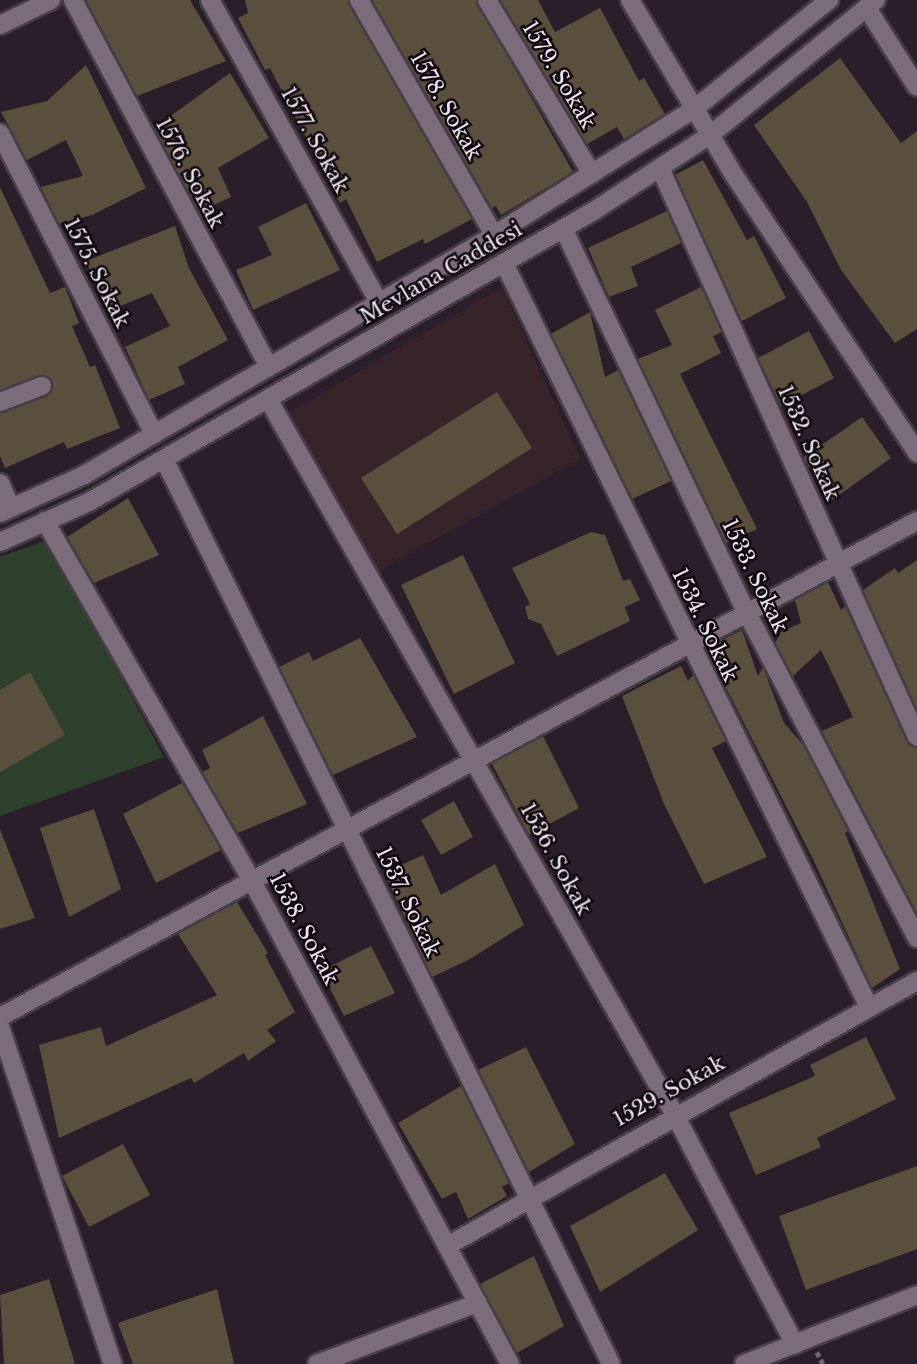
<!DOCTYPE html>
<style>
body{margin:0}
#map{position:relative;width:917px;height:1364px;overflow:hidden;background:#2b1e2b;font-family:"Libre Baskerville",serif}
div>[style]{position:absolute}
.education>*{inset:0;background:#372429}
.green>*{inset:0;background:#2d402b}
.building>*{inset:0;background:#5a4e3d}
.path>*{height:4.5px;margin-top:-2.25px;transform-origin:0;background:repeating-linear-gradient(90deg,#726772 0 5px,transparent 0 8.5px)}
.roads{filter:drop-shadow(2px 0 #473d47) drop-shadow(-2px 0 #473d47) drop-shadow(0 2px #473d47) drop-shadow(0 -2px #473d47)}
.street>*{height:18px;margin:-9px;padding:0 9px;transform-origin:9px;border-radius:9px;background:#7c6c7b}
.secondary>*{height:18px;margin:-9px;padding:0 9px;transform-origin:9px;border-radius:9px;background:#7c6c7b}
span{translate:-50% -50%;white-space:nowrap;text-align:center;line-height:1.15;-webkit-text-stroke:5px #100a10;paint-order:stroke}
.street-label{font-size:21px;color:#ede4ed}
</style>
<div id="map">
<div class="education">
<div style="clip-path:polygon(502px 287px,580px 459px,374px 573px,285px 415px)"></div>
</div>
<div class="green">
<div style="clip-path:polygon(47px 540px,164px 757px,0 816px,0 557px)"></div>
</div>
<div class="building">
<div style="clip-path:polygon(86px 0,190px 0,226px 61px,137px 96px)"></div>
<div style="clip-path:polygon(245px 0,348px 0,472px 219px,425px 244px,423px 239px,377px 262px,346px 199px,340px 203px,270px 68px,265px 70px,238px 18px,248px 13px)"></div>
<div style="clip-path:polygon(372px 0,476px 0,573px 172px,501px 215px,496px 206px,492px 208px)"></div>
<div style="clip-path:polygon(500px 0,538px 0,555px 32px,600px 8px,639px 81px,644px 78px,665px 114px,624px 139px,617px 127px,587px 144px)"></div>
<div style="clip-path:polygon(840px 58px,901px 143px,917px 131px,917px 329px,895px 343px,841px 270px,807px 202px,754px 125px)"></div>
<div style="clip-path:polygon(86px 65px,146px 188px,92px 215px,59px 224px,41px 187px,83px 176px,66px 140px,27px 160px,1px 112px,47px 101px)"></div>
<div style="clip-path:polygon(230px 73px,269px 138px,218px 168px,231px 197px,199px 212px,154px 128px)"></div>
<div style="clip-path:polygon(703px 160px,747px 240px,754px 236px,786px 298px,742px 321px,675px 175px)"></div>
<div style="clip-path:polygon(0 187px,50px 293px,65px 287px,79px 323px,72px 326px,90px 367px,95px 365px,120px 428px,67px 449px,64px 442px,5px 468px,0 456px,0 413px,46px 397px,53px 387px,43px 375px,0 390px)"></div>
<div style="clip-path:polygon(306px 203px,340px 270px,253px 310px,236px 270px,272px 255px,258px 227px)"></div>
<div style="clip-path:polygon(667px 211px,681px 243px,631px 267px,638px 286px,609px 297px,588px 248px)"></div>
<div style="clip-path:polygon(175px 226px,189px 268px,228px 340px,178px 367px,185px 384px,149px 400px,125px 347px,170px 326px,152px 293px,108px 311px,86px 261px)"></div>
<div style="clip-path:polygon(701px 287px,722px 332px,713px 336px,721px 353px,680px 374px,757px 529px,726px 543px,638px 359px,672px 345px,655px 310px)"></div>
<div style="clip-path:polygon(590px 312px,605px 377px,618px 370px,671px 481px,632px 499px,551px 334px)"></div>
<div style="clip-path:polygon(809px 331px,834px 378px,781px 406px,758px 358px)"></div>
<div style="clip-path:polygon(497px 392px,532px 448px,397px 534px,361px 478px)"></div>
<div style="clip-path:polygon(862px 417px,891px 458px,832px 500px,803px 458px)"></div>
<div style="clip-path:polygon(128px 498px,159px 555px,94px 583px,67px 537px)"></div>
<div style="clip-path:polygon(591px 532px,605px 535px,623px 581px,630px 579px,640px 600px,625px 607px,630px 621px,557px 656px,541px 624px,528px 619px,525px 607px,530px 604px,512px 568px)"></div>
<div style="clip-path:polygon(463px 555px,515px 663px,454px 694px,401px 585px)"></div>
<div style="clip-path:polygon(917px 560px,917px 709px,863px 590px,895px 568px,898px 573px)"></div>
<div style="clip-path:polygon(828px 582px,841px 610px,845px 606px,907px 742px,917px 748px,917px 913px,822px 731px,853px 717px,821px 650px,793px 676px,775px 643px,781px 632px,801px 623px,795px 600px)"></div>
<div style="clip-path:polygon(742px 630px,758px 676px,763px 667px,784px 723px,804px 746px,848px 831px,845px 833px,900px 969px,872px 988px,814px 861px,709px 654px,718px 642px)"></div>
<div style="clip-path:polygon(360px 638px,417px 737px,333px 775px,279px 667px,309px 652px,313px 661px)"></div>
<div style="clip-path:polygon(681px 666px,688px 681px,693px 675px,726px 741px,712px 748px,767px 857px,704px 884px,664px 804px,622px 696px)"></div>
<div style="clip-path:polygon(30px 672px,65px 735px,0 772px,0 690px)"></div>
<div style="clip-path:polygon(263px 716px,307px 804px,238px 833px,202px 772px,210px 768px,202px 750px)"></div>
<div style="clip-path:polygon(543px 736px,579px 808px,529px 835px,492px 764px)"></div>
<div style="clip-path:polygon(182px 783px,221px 850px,156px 883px,123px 814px)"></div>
<div style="clip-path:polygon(454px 801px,473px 837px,441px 855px,421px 820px)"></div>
<div style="clip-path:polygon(94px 809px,121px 889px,69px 917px,40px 828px)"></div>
<div style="clip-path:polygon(0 829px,35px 918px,0 929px)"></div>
<div style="clip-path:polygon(423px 855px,441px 895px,495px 864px,524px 925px,470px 959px,432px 977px,384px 873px)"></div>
<div style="clip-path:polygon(237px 902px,268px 953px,265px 955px,295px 1012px,267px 1030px,276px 1041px,248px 1061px,244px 1053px,194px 1083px,191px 1078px,59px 1138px,39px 1045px,101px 1027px,106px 1046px,217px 995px,178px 934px)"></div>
<div style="clip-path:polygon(371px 946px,395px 993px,344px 1016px,321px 971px)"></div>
<div style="clip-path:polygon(866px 1037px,896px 1099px,817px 1138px,821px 1147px,756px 1175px,729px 1113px,815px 1076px,810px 1065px)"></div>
<div style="clip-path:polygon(526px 1047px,575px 1144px,529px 1172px,478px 1070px)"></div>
<div style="clip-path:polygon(461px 1086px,509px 1183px,502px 1187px,507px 1196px,468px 1219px,456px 1192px,442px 1199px,398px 1123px)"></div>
<div style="clip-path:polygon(123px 1144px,150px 1195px,89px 1227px,62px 1176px)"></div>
<div style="clip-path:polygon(917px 1166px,917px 1249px,806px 1290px,779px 1216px)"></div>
<div style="clip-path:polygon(665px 1173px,698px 1230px,600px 1292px,570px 1226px)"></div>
<div style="clip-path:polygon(534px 1256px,564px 1326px,517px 1353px,480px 1284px)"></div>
<div style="clip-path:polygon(49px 1279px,75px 1364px,4px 1364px,0 1295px)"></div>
<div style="clip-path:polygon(217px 1289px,234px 1364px,133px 1364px,118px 1323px)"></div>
</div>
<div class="path">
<div style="left:817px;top:1352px;width:13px;rotate:63deg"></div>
</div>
<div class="roads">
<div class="street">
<div style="left:73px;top:0;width:416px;rotate:61.9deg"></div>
<div style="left:210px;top:0;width:346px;rotate:60.8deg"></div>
<div style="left:359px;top:0;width:271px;rotate:60.1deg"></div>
<div style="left:487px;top:0;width:203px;rotate:58.9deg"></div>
<div style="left:630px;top:0;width:204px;rotate:59.3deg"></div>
<div style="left:734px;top:175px;width:333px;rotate:56.6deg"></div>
<div style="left:867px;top:8px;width:93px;rotate:57.7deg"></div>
<div style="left:0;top:25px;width:57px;rotate:-26.1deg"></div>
<div style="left:0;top:133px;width:338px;rotate:62.9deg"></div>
<div style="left:660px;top:168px;width:624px;rotate:65.69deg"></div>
<div style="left:563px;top:228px;width:427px;rotate:64.5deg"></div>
<div style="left:747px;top:613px;width:367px;rotate:62.4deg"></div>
<div style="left:504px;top:263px;width:826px;rotate:63.87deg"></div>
<div style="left:268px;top:399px;width:824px;rotate:60.38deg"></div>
<div style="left:675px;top:1115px;width:259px;rotate:62.4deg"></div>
<div style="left:0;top:402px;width:45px;rotate:-20.9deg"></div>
<div style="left:164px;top:459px;width:1009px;rotate:63.71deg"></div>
<div style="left:0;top:483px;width:27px;rotate:66deg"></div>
<div style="left:45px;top:521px;width:415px;rotate:60.1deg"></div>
<div style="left:252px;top:881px;width:548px;rotate:61.89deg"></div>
<div style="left:0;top:1017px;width:1043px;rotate:-28.41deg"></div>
<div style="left:0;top:1027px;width:355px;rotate:71.5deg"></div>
<div style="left:447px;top:1246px;width:540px;rotate:-29.42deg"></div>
<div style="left:317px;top:1364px;width:172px;rotate:-20.8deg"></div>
</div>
<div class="secondary">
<div style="left:0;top:513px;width:92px;rotate:-24.3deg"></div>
<div style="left:84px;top:475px;width:475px;rotate:-30.3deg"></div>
<div style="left:494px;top:235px;width:236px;rotate:-32.2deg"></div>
<div style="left:694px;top:109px;width:174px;rotate:-38.9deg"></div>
<div style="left:0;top:542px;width:98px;rotate:-24.2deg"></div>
<div style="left:89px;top:502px;width:581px;rotate:-29.97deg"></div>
<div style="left:592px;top:212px;width:141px;rotate:-33.1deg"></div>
<div style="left:710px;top:135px;width:214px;rotate:-39.1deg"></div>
<div style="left:744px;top:1364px;width:186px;rotate:-21.7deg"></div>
</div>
</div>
<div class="street-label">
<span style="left:559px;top:75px;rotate:59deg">1579. Sokak</span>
<span style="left:446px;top:106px;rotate:60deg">1578. Sokak</span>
<span style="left:315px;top:140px;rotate:61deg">1577. Sokak</span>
<span style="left:190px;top:173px;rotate:62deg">1576. Sokak</span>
<span style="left:97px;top:273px;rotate:63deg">1575. Sokak</span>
<span style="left:441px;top:273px;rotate:-30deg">Mevlana Caddesi</span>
<span style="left:809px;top:443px;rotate:66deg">1532. Sokak</span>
<span style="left:755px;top:576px;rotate:64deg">1533. Sokak</span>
<span style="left:705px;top:625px;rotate:64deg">1534. Sokak</span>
<span style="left:556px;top:859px;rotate:61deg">1536. Sokak</span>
<span style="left:408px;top:902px;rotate:64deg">1537. Sokak</span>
<span style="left:304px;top:929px;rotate:62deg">1538. Sokak</span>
<span style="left:669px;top:1091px;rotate:-29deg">1529. Sokak</span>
</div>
</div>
